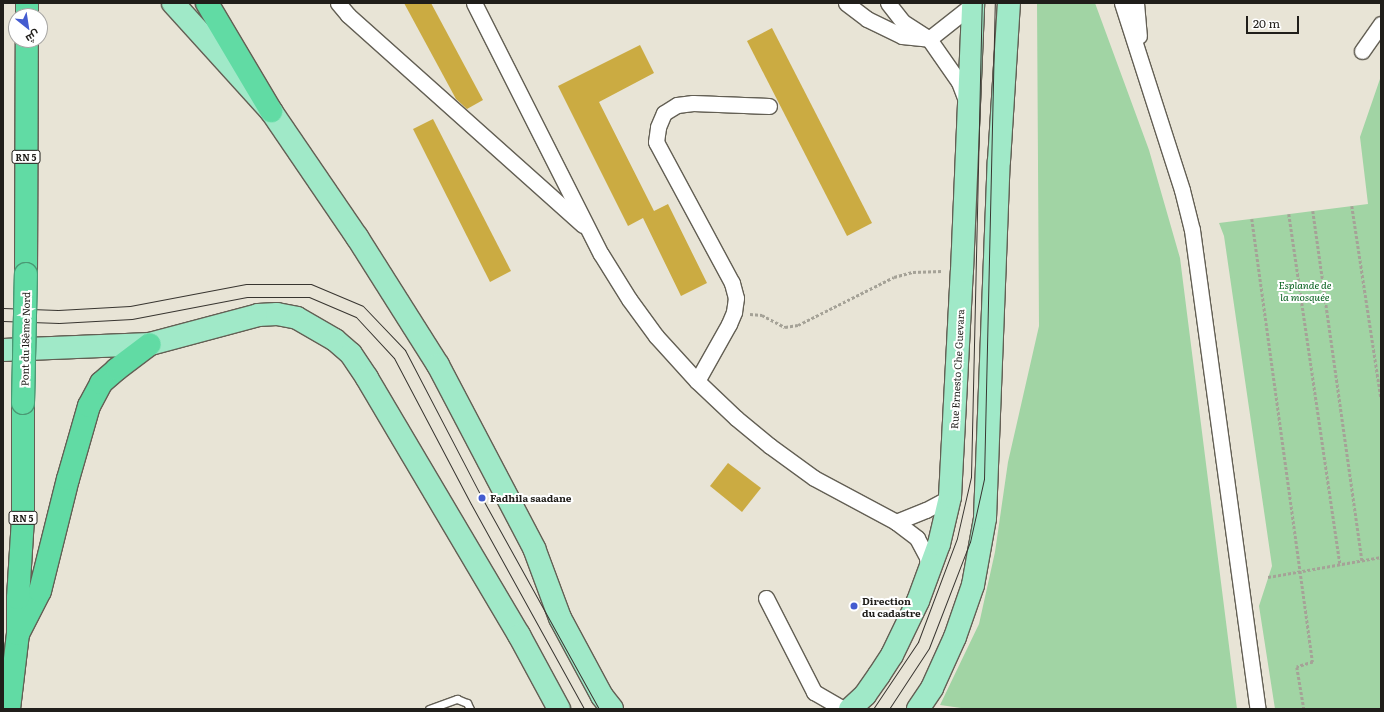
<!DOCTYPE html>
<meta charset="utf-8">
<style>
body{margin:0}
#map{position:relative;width:1384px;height:712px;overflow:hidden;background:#e8e4d6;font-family:Literata,Cairo,serif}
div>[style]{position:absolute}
.green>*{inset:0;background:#a1d4a4}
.building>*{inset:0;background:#cbab42}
.path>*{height:2.5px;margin-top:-1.25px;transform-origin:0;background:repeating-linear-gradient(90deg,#a5a297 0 3px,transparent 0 5px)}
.roads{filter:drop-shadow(1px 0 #635f54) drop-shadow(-1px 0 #635f54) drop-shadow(0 1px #635f54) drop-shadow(0 -1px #635f54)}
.lane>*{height:7px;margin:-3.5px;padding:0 3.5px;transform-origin:3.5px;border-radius:3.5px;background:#fff}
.street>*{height:15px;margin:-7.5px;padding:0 7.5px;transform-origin:7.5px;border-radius:7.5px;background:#fff}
.primary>*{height:22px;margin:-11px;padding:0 11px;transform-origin:11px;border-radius:11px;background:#a0e9c8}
.highway>*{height:22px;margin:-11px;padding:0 11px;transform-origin:11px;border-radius:11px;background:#61dba4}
.tram>*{height:1px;margin:-0.5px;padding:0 0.5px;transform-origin:0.5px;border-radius:0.5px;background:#383530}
.bridges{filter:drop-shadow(1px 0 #4a9974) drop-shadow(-1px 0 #4a9974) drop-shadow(0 1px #4a9974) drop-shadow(0 -1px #4a9974)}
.highway-bridge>*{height:22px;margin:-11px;padding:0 11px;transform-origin:11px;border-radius:11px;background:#61dba4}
.dots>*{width:11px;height:11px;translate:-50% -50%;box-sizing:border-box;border:2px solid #fff;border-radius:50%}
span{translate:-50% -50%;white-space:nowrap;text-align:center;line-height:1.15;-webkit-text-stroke:4px #fff;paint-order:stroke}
.shield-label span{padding:1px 3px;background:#fff;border:1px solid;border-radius:3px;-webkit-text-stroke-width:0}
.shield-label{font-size:9px;color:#201e1a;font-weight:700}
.park-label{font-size:10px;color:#08611f;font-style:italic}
.street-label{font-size:10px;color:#201e1a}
.poi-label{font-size:10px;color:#201e1a;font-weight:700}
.left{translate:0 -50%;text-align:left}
.frame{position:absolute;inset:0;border:4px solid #201e1a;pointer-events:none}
.north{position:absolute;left:8px;top:8px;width:40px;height:40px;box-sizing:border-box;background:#fff;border:1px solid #a6a5a3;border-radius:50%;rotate:150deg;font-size:11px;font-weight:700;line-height:16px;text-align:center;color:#201e1a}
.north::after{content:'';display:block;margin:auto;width:14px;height:18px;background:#445cd0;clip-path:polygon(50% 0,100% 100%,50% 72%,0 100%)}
.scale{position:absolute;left:1246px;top:16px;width:53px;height:18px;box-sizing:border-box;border:2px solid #201e1a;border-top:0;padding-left:5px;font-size:12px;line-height:14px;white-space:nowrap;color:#201e1a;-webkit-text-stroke:3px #fff;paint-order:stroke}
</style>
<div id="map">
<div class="green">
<div style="clip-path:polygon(1037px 3px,1095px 3px,1149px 150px,1180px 258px,1237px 709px,968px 709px,940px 705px,979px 624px,995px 552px,1008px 462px,1039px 326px)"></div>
<div style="clip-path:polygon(1381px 76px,1381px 709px,1275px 709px,1259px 606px,1272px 566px,1224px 236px,1219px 223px,1368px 204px,1360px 137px)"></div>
</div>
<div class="building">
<div style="clip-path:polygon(404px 3px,431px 3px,483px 100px,467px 109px,456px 99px)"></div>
<div style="clip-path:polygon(772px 28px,872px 223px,847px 236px,747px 41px)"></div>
<div style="clip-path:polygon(640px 45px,654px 73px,599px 102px,654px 211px,668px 204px,707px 283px,681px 296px,643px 218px,628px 226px,558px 86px)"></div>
<div style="clip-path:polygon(433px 119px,511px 271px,490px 282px,413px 129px)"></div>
<div style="clip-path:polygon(728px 463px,761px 488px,742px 512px,710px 486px)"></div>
</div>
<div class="path">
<div style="left:1352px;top:206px;width:193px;rotate:81.4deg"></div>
<div style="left:1313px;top:211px;width:353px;rotate:82deg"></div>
<div style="left:1289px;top:214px;width:355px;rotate:81.7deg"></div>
<div style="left:1252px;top:219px;width:447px;rotate:82.2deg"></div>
<div style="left:1313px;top:662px;width:17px;rotate:163deg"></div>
<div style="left:1297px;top:667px;width:43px;rotate:80.5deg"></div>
<div style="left:750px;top:314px;width:12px;rotate:5deg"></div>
<div style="left:762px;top:315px;width:26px;rotate:28deg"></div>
<div style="left:785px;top:327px;width:13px;rotate:-9deg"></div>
<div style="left:798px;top:325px;width:107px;rotate:-26.6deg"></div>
<div style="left:894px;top:277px;width:20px;rotate:-15deg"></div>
<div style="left:913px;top:272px;width:29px;rotate:-2deg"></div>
<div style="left:1268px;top:577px;width:115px;rotate:-10deg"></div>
</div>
<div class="roads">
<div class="lane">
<div style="left:429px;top:709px;width:30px;rotate:-20deg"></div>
<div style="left:457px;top:699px;width:11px;rotate:22deg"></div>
<div style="left:467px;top:703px;width:7px;rotate:63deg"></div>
</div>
<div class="street">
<div style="left:338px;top:3px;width:16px;rotate:50deg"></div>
<div style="left:348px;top:15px;width:315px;rotate:41.8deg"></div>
<div style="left:474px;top:3px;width:281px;rotate:63.2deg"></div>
<div style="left:601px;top:254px;width:53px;rotate:58.1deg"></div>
<div style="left:629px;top:299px;width:46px;rotate:53.9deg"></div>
<div style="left:656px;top:336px;width:61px;rotate:47.7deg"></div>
<div style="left:697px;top:381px;width:54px;rotate:43.5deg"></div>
<div style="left:736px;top:418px;width:44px;rotate:39.5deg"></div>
<div style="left:770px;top:446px;width:54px;rotate:36deg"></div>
<div style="left:814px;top:478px;width:93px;rotate:28.2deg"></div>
<div style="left:846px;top:3px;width:26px;rotate:37deg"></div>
<div style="left:867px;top:19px;width:39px;rotate:26deg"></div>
<div style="left:902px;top:36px;width:27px;rotate:6deg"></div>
<div style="left:929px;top:39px;width:55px;rotate:-38.3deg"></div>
<div style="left:888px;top:3px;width:24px;rotate:52deg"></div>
<div style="left:903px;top:22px;width:31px;rotate:33deg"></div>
<div style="left:929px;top:39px;width:52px;rotate:55.1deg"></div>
<div style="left:959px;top:82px;width:19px;rotate:69deg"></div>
<div style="left:1122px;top:3px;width:196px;rotate:72.2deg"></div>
<div style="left:1182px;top:190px;width:41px;rotate:76deg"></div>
<div style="left:1192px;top:230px;width:484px;rotate:82.2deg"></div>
<div style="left:1136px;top:3px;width:33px;rotate:85deg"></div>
<div style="left:1362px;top:51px;width:33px;rotate:-55deg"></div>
<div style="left:697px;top:381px;width:65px;rotate:-60.7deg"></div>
<div style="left:729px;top:324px;width:13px;rotate:-67deg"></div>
<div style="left:734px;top:312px;width:14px;rotate:-82deg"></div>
<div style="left:736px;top:298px;width:16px;rotate:-105deg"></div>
<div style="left:732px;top:283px;width:160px;rotate:-118.3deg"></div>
<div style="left:656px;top:142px;width:15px;rotate:-82deg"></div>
<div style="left:658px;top:127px;width:15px;rotate:-67deg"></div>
<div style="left:664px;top:113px;width:15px;rotate:-32deg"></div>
<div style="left:677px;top:105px;width:16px;rotate:-7deg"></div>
<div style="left:693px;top:103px;width:76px;rotate:2.3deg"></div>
<div style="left:928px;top:570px;width:13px;rotate:-94deg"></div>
<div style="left:927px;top:557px;width:21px;rotate:-118deg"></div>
<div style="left:917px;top:538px;width:26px;rotate:-143deg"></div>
<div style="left:896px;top:522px;width:32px;rotate:-22deg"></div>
<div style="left:926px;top:510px;width:27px;rotate:-28deg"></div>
<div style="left:766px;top:598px;width:106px;rotate:62.9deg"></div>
<div style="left:814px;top:692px;width:34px;rotate:30deg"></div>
</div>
<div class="primary">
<div style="left:173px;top:3px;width:146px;rotate:47.8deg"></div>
<div style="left:271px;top:111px;width:153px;rotate:55.7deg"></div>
<div style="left:357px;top:237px;width:151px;rotate:57.7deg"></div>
<div style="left:438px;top:365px;width:207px;rotate:62.3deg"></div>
<div style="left:534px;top:548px;width:75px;rotate:69.6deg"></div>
<div style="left:560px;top:618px;width:89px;rotate:61.7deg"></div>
<div style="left:602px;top:696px;width:16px;rotate:52deg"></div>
<div style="left:3px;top:350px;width:147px;rotate:-2.3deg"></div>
<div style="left:150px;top:344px;width:112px;rotate:-15deg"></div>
<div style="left:258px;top:315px;width:19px;rotate:-3deg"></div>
<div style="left:277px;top:314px;width:20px;rotate:11deg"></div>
<div style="left:297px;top:318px;width:44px;rotate:30.1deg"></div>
<div style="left:335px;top:340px;width:21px;rotate:41deg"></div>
<div style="left:351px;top:354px;width:29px;rotate:56deg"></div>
<div style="left:367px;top:378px;width:299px;rotate:59.4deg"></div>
<div style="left:519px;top:635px;width:84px;rotate:61.6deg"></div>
<div style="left:850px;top:709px;width:21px;rotate:-43deg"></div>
<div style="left:865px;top:695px;width:24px;rotate:-55deg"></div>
<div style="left:879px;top:675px;width:24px;rotate:-57deg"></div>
<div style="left:892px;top:655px;width:60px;rotate:-64.3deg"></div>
<div style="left:918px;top:601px;width:61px;rotate:-69.8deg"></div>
<div style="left:939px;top:544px;width:48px;rotate:-76.8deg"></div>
<div style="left:950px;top:497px;width:226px;rotate:-87deg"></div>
<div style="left:962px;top:271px;width:268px;rotate:-87.6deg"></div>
<div style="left:918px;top:709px;width:25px;rotate:-56deg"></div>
<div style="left:932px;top:688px;width:56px;rotate:-65.7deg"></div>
<div style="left:955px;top:637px;width:55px;rotate:-70.9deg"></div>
<div style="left:973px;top:585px;width:68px;rotate:-79.8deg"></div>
<div style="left:985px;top:518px;width:357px;rotate:-87.8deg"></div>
<div style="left:999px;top:161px;width:158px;rotate:-86.4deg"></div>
</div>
<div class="highway">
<div style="left:207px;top:3px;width:126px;rotate:59.3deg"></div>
<div style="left:27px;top:16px;width:13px;rotate:-90deg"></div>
<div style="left:26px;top:274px;width:234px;rotate:-89.8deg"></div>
<div style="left:18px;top:634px;width:48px;rotate:-62.9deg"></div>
<div style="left:40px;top:591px;width:115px;rotate:-76deg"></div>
<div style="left:68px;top:479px;width:76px;rotate:-74deg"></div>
<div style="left:89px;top:406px;width:26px;rotate:-62deg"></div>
<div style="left:101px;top:383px;width:21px;rotate:-41deg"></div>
<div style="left:117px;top:369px;width:41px;rotate:-37.1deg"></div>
<div style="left:9px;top:709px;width:76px;rotate:-83.2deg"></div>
<div style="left:18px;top:634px;width:36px;rotate:-90deg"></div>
<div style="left:18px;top:598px;width:80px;rotate:-86.4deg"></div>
<div style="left:23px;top:518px;width:115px;rotate:-90deg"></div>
</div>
</div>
<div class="tram">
<div style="left:3px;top:308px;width:55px;rotate:2.1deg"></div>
<div style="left:58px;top:310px;width:72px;rotate:-3.2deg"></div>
<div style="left:130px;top:306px;width:118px;rotate:-10.7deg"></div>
<div style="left:246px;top:284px;width:65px"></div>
<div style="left:311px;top:284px;width:56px;rotate:22.9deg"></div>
<div style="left:363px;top:306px;width:61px;rotate:46.3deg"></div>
<div style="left:405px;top:350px;width:167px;rotate:62.5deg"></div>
<div style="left:482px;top:498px;width:241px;rotate:61deg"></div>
<div style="left:3px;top:321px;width:56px;rotate:2deg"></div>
<div style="left:59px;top:323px;width:73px;rotate:-3.1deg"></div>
<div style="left:132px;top:319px;width:117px;rotate:-10.8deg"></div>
<div style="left:247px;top:297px;width:62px"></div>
<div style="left:309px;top:297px;width:51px;rotate:23.1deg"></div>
<div style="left:356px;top:317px;width:56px;rotate:47.2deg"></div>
<div style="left:394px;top:358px;width:165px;rotate:62.2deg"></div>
<div style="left:471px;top:504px;width:234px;rotate:61.1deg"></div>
<div style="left:873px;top:709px;width:81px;rotate:-56.1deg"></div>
<div style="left:918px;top:642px;width:111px;rotate:-69.4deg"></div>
<div style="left:957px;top:538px;width:63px;rotate:-77.1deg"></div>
<div style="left:971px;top:477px;width:474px;rotate:-88.7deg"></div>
<div style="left:889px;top:709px;width:73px;rotate:-56.7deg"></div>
<div style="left:929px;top:648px;width:114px;rotate:-68.9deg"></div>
<div style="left:970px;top:542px;width:65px;rotate:-77.5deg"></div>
<div style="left:984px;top:479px;width:476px;rotate:-88.7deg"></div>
</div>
<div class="bridges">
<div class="highway-bridge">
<div style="left:23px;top:403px;width:129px;rotate:-88.7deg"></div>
</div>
</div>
<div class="dots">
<div style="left:482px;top:498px;background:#445cd0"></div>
<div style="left:854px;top:606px;background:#445cd0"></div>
</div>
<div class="shield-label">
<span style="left:26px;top:157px">RN 5</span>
<span style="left:23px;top:518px">RN 5</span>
</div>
<div class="park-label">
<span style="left:1305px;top:290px">Esplande de<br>la mosquée</span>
</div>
<div class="street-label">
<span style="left:25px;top:339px;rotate:-89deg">Pont du 18ème Nord</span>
<span style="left:957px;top:369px;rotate:-87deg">Rue Ernesto Che Guevara</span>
</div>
<div class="poi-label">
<span class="left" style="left:490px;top:498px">Fadhila saadane</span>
<span class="left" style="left:862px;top:606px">Direction<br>du cadastre</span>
</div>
<div class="frame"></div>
<div class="north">ش</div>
<div class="scale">20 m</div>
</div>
